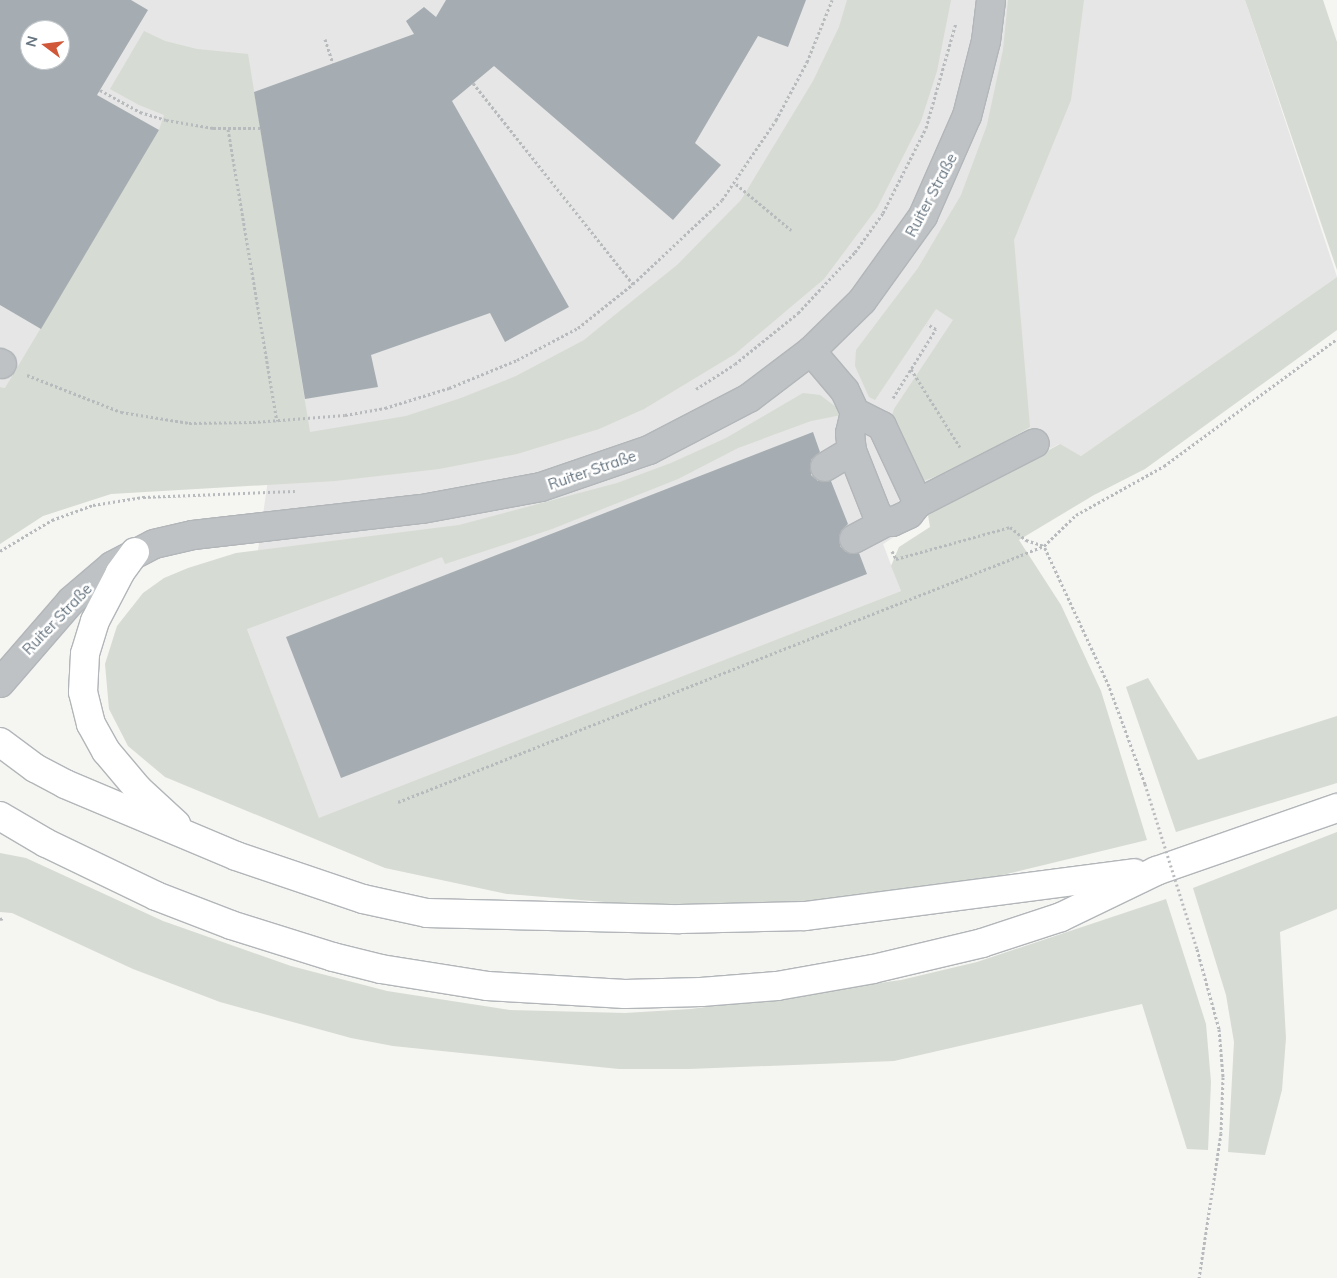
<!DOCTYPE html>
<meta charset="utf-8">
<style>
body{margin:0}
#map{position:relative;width:1337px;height:1278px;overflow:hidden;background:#f5f5f2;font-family:Mulish,sans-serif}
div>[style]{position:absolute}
.built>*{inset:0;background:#e5e6e5}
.green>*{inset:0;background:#d6dbd3}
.building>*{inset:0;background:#a6adb2}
.path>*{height:3px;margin-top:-1.5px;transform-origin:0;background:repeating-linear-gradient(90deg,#b8bbbd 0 2.5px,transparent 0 5px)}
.roads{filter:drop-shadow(1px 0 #b2b6b9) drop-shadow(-1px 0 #b2b6b9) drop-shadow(0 1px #b2b6b9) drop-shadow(0 -1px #b2b6b9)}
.minor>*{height:28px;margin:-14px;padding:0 14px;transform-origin:14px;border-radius:14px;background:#bec2c5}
.major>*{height:28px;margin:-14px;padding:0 14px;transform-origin:14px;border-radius:14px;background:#fff}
.path-bridge>*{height:3px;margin-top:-1.5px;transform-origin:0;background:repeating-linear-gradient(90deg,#b8bbbd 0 2.5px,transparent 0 5px)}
span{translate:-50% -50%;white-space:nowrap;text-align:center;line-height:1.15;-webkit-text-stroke:5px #fff;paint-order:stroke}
.street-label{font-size:15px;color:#677580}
.north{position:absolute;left:20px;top:20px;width:50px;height:50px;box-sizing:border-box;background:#fff;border:1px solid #c2c8cc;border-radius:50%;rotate:285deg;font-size:14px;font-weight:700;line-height:20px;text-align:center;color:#677580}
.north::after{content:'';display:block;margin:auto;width:18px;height:22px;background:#d05737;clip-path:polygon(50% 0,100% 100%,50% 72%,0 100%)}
</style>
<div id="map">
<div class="built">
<div style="clip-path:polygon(evenodd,0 0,1245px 0,1337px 277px,1081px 456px,1059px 444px,928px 515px,883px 544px,901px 591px,319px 819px,247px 629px,273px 444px,0 387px,0 0,30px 30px,60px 30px,60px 60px,30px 60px,30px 30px)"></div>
</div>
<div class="green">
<div style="clip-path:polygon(847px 0,951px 0,937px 71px,921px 121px,877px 208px,824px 279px,735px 354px,644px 409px,599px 429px,517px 454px,439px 469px,335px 481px,111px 494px,43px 516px,0 544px,0 387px,5px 388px,159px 130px,164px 115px,139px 105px,110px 89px,144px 31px,165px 41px,197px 49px,248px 54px,310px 432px,406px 416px,461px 398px,516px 376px,584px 340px,611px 318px,677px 265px,741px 200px,813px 81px,839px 27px)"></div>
<div style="clip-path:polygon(1008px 0,1084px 0,1071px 100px,1014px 240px,1030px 427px,960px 468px,923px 481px,913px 475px,890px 422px,894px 409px,953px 320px,936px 309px,875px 400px,869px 397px,855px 366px,856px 350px,918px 268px,961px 195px,987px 125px,1003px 50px)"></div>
<div style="clip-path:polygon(1245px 0,1323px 0,1337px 42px,1337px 270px)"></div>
<div style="clip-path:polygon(1337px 277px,1337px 330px,1145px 469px,1094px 495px,1019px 540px,1061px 605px,1101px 691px,1147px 840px,970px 883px,819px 903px,641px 905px,507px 894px,385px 868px,165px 777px,128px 746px,109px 709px,105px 664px,117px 626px,143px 593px,164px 578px,188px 568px,236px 553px,459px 525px,617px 483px,671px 463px,726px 438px,803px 393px,820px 395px,836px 407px,841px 415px,811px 421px,738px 448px,678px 479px,552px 529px,445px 564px,442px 557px,247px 629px,319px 818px,901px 591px,891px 566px,899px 547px,930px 527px,928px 515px,1060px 444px,1081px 456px)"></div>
<div style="clip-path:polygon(1148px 678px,1198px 760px,1337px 716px,1337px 783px,1176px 832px,1126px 687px)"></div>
<div style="clip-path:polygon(1337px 832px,1337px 909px,1280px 932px,1286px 1038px,1282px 1090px,1265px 1155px,1228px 1152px,1234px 1042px,1226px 995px,1193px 888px)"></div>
<div style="clip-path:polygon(0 853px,26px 858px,163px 921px,291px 966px,387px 991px,510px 1010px,625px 1013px,691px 1009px,901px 980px,977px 962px,1166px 899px,1206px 1024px,1211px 1082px,1208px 1150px,1187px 1149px,1142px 1004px,894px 1061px,689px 1069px,619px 1069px,393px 1046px,351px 1038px,220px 1002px,133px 969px,12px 913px,0 912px)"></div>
</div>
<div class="building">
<div style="clip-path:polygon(evenodd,0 0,131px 0,148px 10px,97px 95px,159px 130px,41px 329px,0 305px,0 0,30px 30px,60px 30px,60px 60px,30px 60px,30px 30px)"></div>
<div style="clip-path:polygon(446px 0,806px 0,788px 47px,758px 36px,695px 143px,721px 165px,673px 220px,494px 66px,452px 101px,569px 307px,505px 342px,490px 313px,371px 355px,378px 387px,305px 399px,254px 92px,414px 34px,406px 21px,424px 7px,436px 17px)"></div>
<div style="clip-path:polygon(813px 432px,820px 452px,811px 460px,811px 475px,818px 481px,831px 481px,848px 524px,841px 531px,840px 546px,846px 552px,859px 553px,867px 574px,341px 778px,286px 637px)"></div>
</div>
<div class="path">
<div style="left:325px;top:39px;width:25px;rotate:72deg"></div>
<div style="left:473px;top:83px;width:257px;rotate:51.5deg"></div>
<div style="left:100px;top:90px;width:46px;rotate:28.8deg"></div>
<div style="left:140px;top:112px;width:27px;rotate:17deg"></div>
<div style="left:166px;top:120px;width:48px;rotate:9.7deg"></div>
<div style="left:213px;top:128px;width:47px"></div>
<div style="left:228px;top:129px;width:296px;rotate:80.5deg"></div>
<div style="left:736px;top:184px;width:72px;rotate:39.9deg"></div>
<div style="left:911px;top:369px;width:92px;rotate:57.9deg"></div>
<div style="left:27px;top:375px;width:101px;rotate:21.5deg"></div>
<div style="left:121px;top:412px;width:69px;rotate:9.2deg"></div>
<div style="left:189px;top:423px;width:64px;rotate:-0.9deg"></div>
<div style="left:253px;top:422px;width:92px;rotate:-4.4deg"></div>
<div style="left:345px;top:415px;width:41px;rotate:-9.9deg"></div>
<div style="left:385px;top:408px;width:67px;rotate:-17.4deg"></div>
<div style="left:449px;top:388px;width:74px;rotate:-22.4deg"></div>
<div style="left:517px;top:360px;width:69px;rotate:-27.7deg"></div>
<div style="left:578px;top:328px;width:70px;rotate:-38.7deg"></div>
<div style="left:633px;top:284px;width:122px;rotate:-43.3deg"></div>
<div style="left:722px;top:200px;width:97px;rotate:-56deg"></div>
<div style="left:776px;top:120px;width:66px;rotate:-61.9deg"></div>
<div style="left:807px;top:62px;width:67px;rotate:-68deg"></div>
<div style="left:696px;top:389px;width:46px;rotate:-32.7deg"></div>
<div style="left:735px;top:364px;width:81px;rotate:-39deg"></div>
<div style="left:798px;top:313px;width:83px;rotate:-46.9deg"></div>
<div style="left:855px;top:252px;width:48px;rotate:-54.3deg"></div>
<div style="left:883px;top:213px;width:95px;rotate:-63.2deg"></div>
<div style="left:926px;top:128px;width:109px;rotate:-74.1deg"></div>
<div style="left:893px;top:398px;width:81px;rotate:-58.1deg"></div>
<div style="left:936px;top:329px;width:10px;rotate:-151deg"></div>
<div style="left:0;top:551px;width:61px;rotate:-30.8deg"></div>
<div style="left:52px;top:520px;width:44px;rotate:-20.1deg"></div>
<div style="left:93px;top:505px;width:51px;rotate:-9.1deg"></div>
<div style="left:143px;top:497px;width:152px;rotate:-2.3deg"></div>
<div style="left:892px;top:551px;width:9px;rotate:63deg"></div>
<div style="left:896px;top:559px;width:118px;rotate:-15.7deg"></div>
<div style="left:1010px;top:527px;width:21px;rotate:39deg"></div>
<div style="left:1026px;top:540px;width:19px;rotate:18deg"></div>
<div style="left:1145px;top:784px;width:104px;rotate:-110.2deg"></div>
<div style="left:1109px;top:686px;width:154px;rotate:-114.9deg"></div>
<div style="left:1044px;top:546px;width:45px;rotate:-44.1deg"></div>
<div style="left:1076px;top:515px;width:101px;rotate:-29.1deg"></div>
<div style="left:1164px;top:466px;width:215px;rotate:-36.3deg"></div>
<div style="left:398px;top:802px;width:695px;rotate:-21.62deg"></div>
<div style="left:0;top:919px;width:4px;rotate:-14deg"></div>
<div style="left:1197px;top:949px;width:83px;rotate:74.6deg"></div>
<div style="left:1219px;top:1029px;width:48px;rotate:85.2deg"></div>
<div style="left:1223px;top:1077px;width:56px;rotate:92deg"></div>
<div style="left:1221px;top:1133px;width:147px;rotate:98.6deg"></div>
</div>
<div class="roads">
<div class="minor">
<div style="left:811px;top:351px;width:52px;rotate:49.6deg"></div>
<div style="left:845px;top:391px;width:23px;rotate:65deg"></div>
<div style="left:855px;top:412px;width:22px;rotate:103deg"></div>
<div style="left:850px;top:433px;width:18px;rotate:84deg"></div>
<div style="left:852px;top:451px;width:68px;rotate:68.4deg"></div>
<div style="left:877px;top:514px;width:12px;rotate:42deg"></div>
<div style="left:886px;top:522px;width:6px"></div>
<div style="left:892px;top:522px;width:19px;rotate:-25deg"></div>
<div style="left:909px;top:514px;width:14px;rotate:-51deg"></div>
<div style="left:918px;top:503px;width:85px;rotate:-115.1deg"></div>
<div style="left:882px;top:426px;width:30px;rotate:-153deg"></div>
<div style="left:0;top:363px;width:2px;rotate:27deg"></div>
<div style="left:825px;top:467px;width:31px;rotate:-31deg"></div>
<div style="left:918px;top:503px;width:131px;rotate:-27.1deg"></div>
<div style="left:854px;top:539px;width:36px;rotate:-28deg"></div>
<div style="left:0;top:683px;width:108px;rotate:-49.1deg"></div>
<div style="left:71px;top:601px;width:54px;rotate:-40.5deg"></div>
<div style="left:112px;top:566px;width:47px;rotate:-27.6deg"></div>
<div style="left:154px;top:544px;width:40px;rotate:-13deg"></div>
<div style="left:193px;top:535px;width:230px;rotate:-6.5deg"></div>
<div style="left:422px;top:509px;width:121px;rotate:-10.5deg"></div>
<div style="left:541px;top:487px;width:114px;rotate:-18.9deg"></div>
<div style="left:649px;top:450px;width:113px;rotate:-27.5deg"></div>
<div style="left:749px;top:398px;width:78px;rotate:-37.2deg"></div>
<div style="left:811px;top:351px;width:71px;rotate:-44.4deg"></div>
<div style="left:862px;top:301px;width:105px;rotate:-54.3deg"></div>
<div style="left:923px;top:216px;width:109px;rotate:-66.3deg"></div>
<div style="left:967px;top:116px;width:77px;rotate:-75.8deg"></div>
<div style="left:986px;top:41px;width:41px;rotate:-83deg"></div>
</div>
<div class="major">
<div style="left:135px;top:552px;width:26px;rotate:126deg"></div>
<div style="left:120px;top:573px;width:54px;rotate:117.5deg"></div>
<div style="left:95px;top:621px;width:34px;rotate:107deg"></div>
<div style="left:85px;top:654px;width:38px;rotate:93deg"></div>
<div style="left:83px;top:692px;width:33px;rotate:76deg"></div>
<div style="left:91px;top:724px;width:31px;rotate:61deg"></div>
<div style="left:106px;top:751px;width:50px;rotate:49.9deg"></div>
<div style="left:138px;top:789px;width:52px;rotate:42.6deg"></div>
<div style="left:0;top:742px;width:44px;rotate:36.6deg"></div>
<div style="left:35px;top:768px;width:34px;rotate:28deg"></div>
<div style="left:65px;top:784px;width:186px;rotate:22.8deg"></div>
<div style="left:236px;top:856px;width:134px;rotate:18.7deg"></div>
<div style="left:363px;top:899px;width:66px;rotate:12.3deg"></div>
<div style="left:427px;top:913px;width:253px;rotate:1.4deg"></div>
<div style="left:680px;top:919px;width:125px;rotate:-1.4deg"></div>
<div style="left:805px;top:916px;width:332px;rotate:-7.4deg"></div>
<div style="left:0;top:816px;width:53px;rotate:30.4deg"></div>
<div style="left:46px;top:843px;width:122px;rotate:25.7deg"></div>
<div style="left:156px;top:896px;width:80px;rotate:21.1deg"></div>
<div style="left:231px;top:925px;width:107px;rotate:17.4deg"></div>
<div style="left:333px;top:957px;width:49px;rotate:14deg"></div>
<div style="left:381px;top:969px;width:107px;rotate:9.1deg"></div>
<div style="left:487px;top:986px;width:138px;rotate:3.3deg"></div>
<div style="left:625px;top:994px;width:76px;rotate:-1.5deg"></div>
<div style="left:701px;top:992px;width:76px;rotate:-4.5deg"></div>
<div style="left:777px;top:986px;width:97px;rotate:-10deg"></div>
<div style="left:873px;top:969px;width:112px;rotate:-13.4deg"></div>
<div style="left:982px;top:943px;width:83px;rotate:-18.2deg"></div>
<div style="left:1061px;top:917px;width:106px;rotate:-25.8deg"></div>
<div style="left:1156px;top:871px;width:192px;rotate:-19.2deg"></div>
</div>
</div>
<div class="path-bridge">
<div style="left:1145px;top:784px;width:173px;rotate:72.5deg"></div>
</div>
<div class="street-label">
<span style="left:931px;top:195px;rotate:-62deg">Ruiter Straße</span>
<span style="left:592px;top:470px;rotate:-19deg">Ruiter Straße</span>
<span style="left:57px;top:619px;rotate:-46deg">Ruiter Straße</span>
</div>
<div class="north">N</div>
</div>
